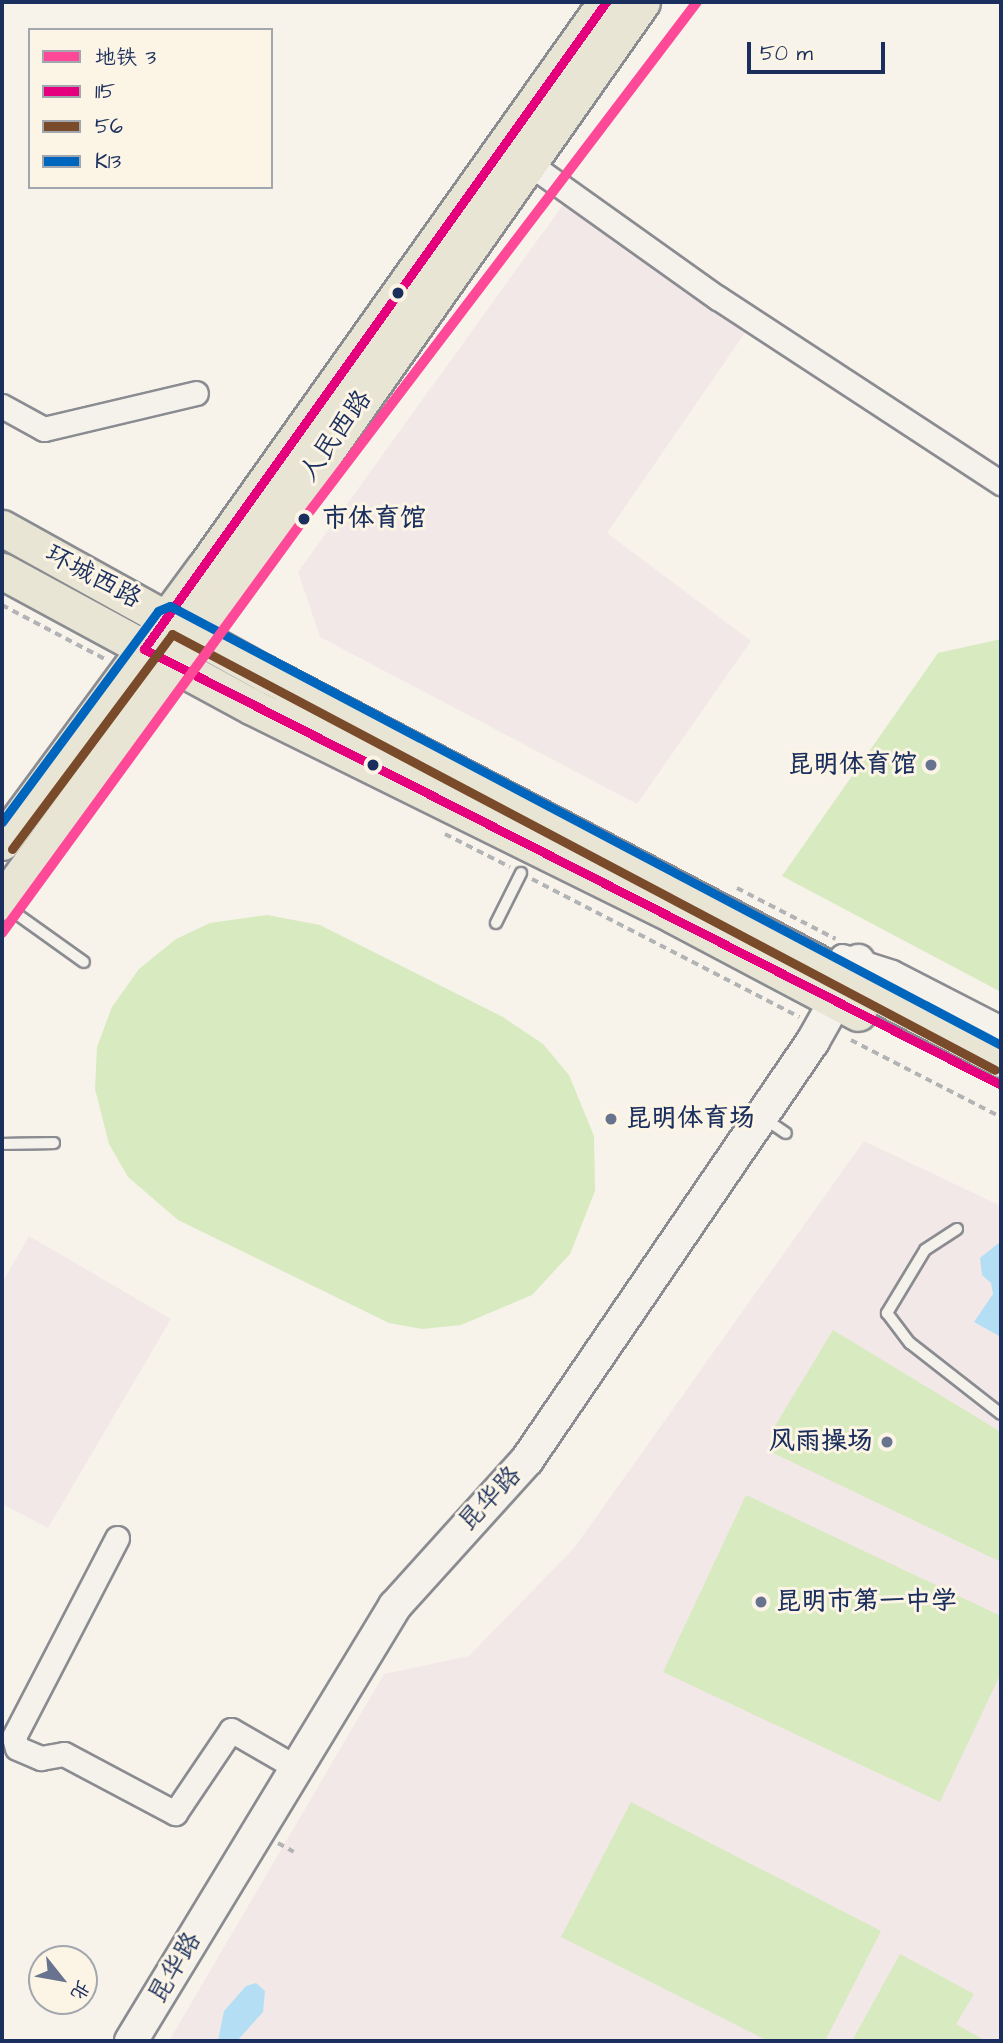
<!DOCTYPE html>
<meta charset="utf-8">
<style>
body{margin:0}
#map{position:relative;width:1003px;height:2043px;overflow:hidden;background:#f7f3ea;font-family:"Architects Daughter","LXGW WenKai TC",sans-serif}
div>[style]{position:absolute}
.built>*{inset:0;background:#f2e8e7}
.green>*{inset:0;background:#d8eac0}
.water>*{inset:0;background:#b4def4}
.path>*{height:3.5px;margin-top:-1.75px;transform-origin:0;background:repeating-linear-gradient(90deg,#b2b3b4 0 7px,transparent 0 12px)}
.roads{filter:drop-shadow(2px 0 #8a8c91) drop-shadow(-2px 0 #8a8c91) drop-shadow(0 2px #8a8c91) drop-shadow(0 -2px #8a8c91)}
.lane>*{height:10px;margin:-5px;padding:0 5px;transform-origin:5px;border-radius:5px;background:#f5f2ec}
.street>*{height:23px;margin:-11.5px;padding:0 11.5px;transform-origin:11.5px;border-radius:11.5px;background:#f5f2ec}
.secondary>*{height:32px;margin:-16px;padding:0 16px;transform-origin:16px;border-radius:16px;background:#f5f2ec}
.primary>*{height:35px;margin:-17.5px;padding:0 17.5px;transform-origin:17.5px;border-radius:17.5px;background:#e9e5d5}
.bus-1>*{height:9px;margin:-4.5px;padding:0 4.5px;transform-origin:4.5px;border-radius:4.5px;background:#e5007d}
.bus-2>*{height:9px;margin:-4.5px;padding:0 4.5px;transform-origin:4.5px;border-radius:4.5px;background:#7a4b2a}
.bus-3>*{height:9px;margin:-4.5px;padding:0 4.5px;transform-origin:4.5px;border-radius:4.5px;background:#0065bd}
.metro-1>*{height:10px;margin:-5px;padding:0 5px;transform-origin:5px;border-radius:5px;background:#fe4998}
.dots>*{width:19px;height:19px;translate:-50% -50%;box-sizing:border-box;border:4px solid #fcf5e5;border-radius:50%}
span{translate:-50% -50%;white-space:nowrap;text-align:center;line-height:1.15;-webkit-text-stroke:6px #fcf5e5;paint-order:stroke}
.street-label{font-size:26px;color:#1b2f5e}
.stop-label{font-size:26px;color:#1b2f5e;font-weight:700}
.left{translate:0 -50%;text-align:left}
.poi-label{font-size:26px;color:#1b2f5e;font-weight:700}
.right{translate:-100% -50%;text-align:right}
.frame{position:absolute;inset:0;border:4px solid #1b2f5e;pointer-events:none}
.legend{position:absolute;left:28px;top:28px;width:245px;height:161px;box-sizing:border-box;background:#fcf5e5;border:2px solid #a2a6af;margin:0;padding:9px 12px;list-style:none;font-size:21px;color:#1b2f5e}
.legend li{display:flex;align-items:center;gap:14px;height:35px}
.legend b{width:35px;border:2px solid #a2a6af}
.north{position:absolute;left:28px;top:1945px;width:70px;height:70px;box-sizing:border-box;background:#fcf5e5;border:2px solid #a2a6af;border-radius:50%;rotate:121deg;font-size:19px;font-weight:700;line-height:28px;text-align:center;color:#1b2f5e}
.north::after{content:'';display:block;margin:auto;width:24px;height:32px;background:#68748f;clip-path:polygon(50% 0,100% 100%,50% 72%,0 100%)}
.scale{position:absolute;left:747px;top:42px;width:138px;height:32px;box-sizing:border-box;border:4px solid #1b2f5e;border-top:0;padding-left:9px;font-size:21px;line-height:24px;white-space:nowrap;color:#1b2f5e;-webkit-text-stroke:5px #fcf5e5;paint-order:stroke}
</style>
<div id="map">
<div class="built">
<div style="clip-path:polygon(565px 202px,749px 327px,607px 533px,751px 641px,637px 804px,320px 637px,298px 572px)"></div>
<div style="clip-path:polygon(864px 1141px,1001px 1206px,1001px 2041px,169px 2041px,384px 1674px,469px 1656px,574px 1548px)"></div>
<div style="clip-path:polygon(29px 1236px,171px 1319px,48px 1528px,2px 1504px,2px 1283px)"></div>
</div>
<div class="green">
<div style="clip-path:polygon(1001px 639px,1001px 992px,782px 876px,938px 653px)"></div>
<div style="clip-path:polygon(267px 915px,320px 925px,503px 1017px,543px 1044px,569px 1075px,594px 1136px,595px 1191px,570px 1254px,532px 1295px,461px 1325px,422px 1329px,389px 1323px,178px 1220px,128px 1177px,109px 1144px,95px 1089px,97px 1047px,112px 1007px,139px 969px,176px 939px,210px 923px)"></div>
<div style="clip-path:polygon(833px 1330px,1001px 1432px,1001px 1562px,771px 1452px,775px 1426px)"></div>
<div style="clip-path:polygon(746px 1495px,1001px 1616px,1001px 1673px,940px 1802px,663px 1672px)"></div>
<div style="clip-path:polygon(631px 1802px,881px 1931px,825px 2041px,768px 2041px,561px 1937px)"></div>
<div style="clip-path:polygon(900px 1954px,974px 1994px,956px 2024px,986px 2041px,852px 2041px)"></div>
</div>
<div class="water">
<div style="clip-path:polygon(1000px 1242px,1001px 1243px,1001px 1337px,974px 1322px,993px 1294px,991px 1283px,982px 1275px,980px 1258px)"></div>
<div style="clip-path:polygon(256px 1983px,265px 1991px,263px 2012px,237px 2041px,218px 2041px,224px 2011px,246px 1986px)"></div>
</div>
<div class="path">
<div style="left:2px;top:605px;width:116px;rotate:27.7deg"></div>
<div style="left:445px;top:834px;width:73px;rotate:26.9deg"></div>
<div style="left:532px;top:879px;width:301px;rotate:27.3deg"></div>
<div style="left:737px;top:888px;width:111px;rotate:27.3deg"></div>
<div style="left:851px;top:1040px;width:169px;rotate:27.2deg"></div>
<div style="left:278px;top:1843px;width:18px;rotate:29deg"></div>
</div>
<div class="roads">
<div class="lane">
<div style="left:4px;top:905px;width:98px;rotate:35.5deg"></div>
<div style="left:496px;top:923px;width:56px;rotate:-63.4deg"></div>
<div style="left:765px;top:1119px;width:25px;rotate:34deg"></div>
<div style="left:2px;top:1144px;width:52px;rotate:-1.1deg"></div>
<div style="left:957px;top:1229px;width:38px;rotate:147deg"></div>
<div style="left:925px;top:1250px;width:74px;rotate:121.1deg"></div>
<div style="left:887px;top:1313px;width:38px;rotate:53deg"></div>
<div style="left:910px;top:1343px;width:115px;rotate:38deg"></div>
</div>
<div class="street">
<div style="left:527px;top:162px;width:234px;rotate:35.5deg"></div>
<div style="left:718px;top:298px;width:338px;rotate:33.2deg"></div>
<div style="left:2px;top:406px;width:48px;rotate:28.7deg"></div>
<div style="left:44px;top:429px;width:156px;rotate:-13.3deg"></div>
<div style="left:842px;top:956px;width:52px;rotate:17.7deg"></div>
<div style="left:892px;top:972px;width:123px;rotate:27.2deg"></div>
<div style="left:117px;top:1538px;width:224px;rotate:117.4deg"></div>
<div style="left:14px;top:1737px;width:11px;rotate:75deg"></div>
<div style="left:17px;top:1748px;width:26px;rotate:23deg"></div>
<div style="left:41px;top:1758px;width:23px;rotate:-10deg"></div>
<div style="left:64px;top:1754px;width:126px;rotate:28deg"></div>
<div style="left:175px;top:1813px;width:100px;rotate:-56deg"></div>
<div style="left:231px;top:1730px;width:74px;rotate:30deg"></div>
</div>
<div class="secondary">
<div style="left:131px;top:2041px;width:509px;rotate:-58.75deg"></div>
<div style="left:395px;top:1606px;width:197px;rotate:-47.9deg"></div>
<div style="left:527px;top:1460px;width:507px;rotate:-55.68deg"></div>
<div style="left:813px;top:1041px;width:92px;rotate:-60.6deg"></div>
</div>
<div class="primary">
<div style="left:2px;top:528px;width:299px;rotate:29deg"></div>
<div style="left:264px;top:673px;width:832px;rotate:27.64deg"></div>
<div style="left:2px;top:571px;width:285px;rotate:28.5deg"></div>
<div style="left:253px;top:707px;width:471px;rotate:26.3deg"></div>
<div style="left:675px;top:916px;width:207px;rotate:27.9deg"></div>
<div style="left:2px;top:842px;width:342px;rotate:-53.6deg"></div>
<div style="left:205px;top:567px;width:693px;rotate:-54.64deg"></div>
<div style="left:2px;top:902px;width:393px;rotate:-54deg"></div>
<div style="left:233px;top:584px;width:711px;rotate:-54.9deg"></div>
</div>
</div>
<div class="bus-1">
<div style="left:606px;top:2px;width:795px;rotate:125.53deg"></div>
<div style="left:144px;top:649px;width:962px;rotate:26.96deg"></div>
</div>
<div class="bus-2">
<div style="left:12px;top:849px;width:268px;rotate:-53.3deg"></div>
<div style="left:172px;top:634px;width:931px;rotate:27.91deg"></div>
</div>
<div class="bus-3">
<div style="left:2px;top:822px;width:262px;rotate:-53.5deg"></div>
<div style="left:158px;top:611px;width:13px;rotate:-23deg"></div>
<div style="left:170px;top:606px;width:940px;rotate:27.85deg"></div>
</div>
<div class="metro-1">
<div style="left:2px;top:933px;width:512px;rotate:-53.89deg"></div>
<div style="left:304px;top:519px;width:649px;rotate:-52.76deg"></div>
</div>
<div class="dots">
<div style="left:398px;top:293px;background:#1b2f5e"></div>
<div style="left:304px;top:519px;background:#1b2f5e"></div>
<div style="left:373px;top:765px;background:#1b2f5e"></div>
<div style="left:931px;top:765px;background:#68748f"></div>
<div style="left:611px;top:1119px;background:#68748f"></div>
<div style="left:887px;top:1442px;background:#68748f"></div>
<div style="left:761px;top:1602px;background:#68748f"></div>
</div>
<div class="street-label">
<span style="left:336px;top:436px;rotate:-55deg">人民西路</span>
<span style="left:93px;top:577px;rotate:28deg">环城西路</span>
<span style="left:490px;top:1499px;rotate:-46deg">昆华路</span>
<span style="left:175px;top:1968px;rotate:-59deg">昆华路</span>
</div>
<div class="stop-label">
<span class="left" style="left:322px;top:519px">市体育馆</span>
</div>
<div class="poi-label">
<span class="right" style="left:917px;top:765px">昆明体育馆</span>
<span class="left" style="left:625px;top:1119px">昆明体育场</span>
<span class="right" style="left:873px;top:1442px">风雨操场</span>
<span class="left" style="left:775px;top:1602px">昆明市第一中学</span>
</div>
<div class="frame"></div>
<ul class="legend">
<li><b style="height:9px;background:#fe4998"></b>地铁 3</li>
<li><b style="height:9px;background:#e5007d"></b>115</li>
<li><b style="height:9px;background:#7a4b2a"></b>56</li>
<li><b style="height:9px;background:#0065bd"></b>K13</li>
</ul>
<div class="north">北</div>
<div class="scale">50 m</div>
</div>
